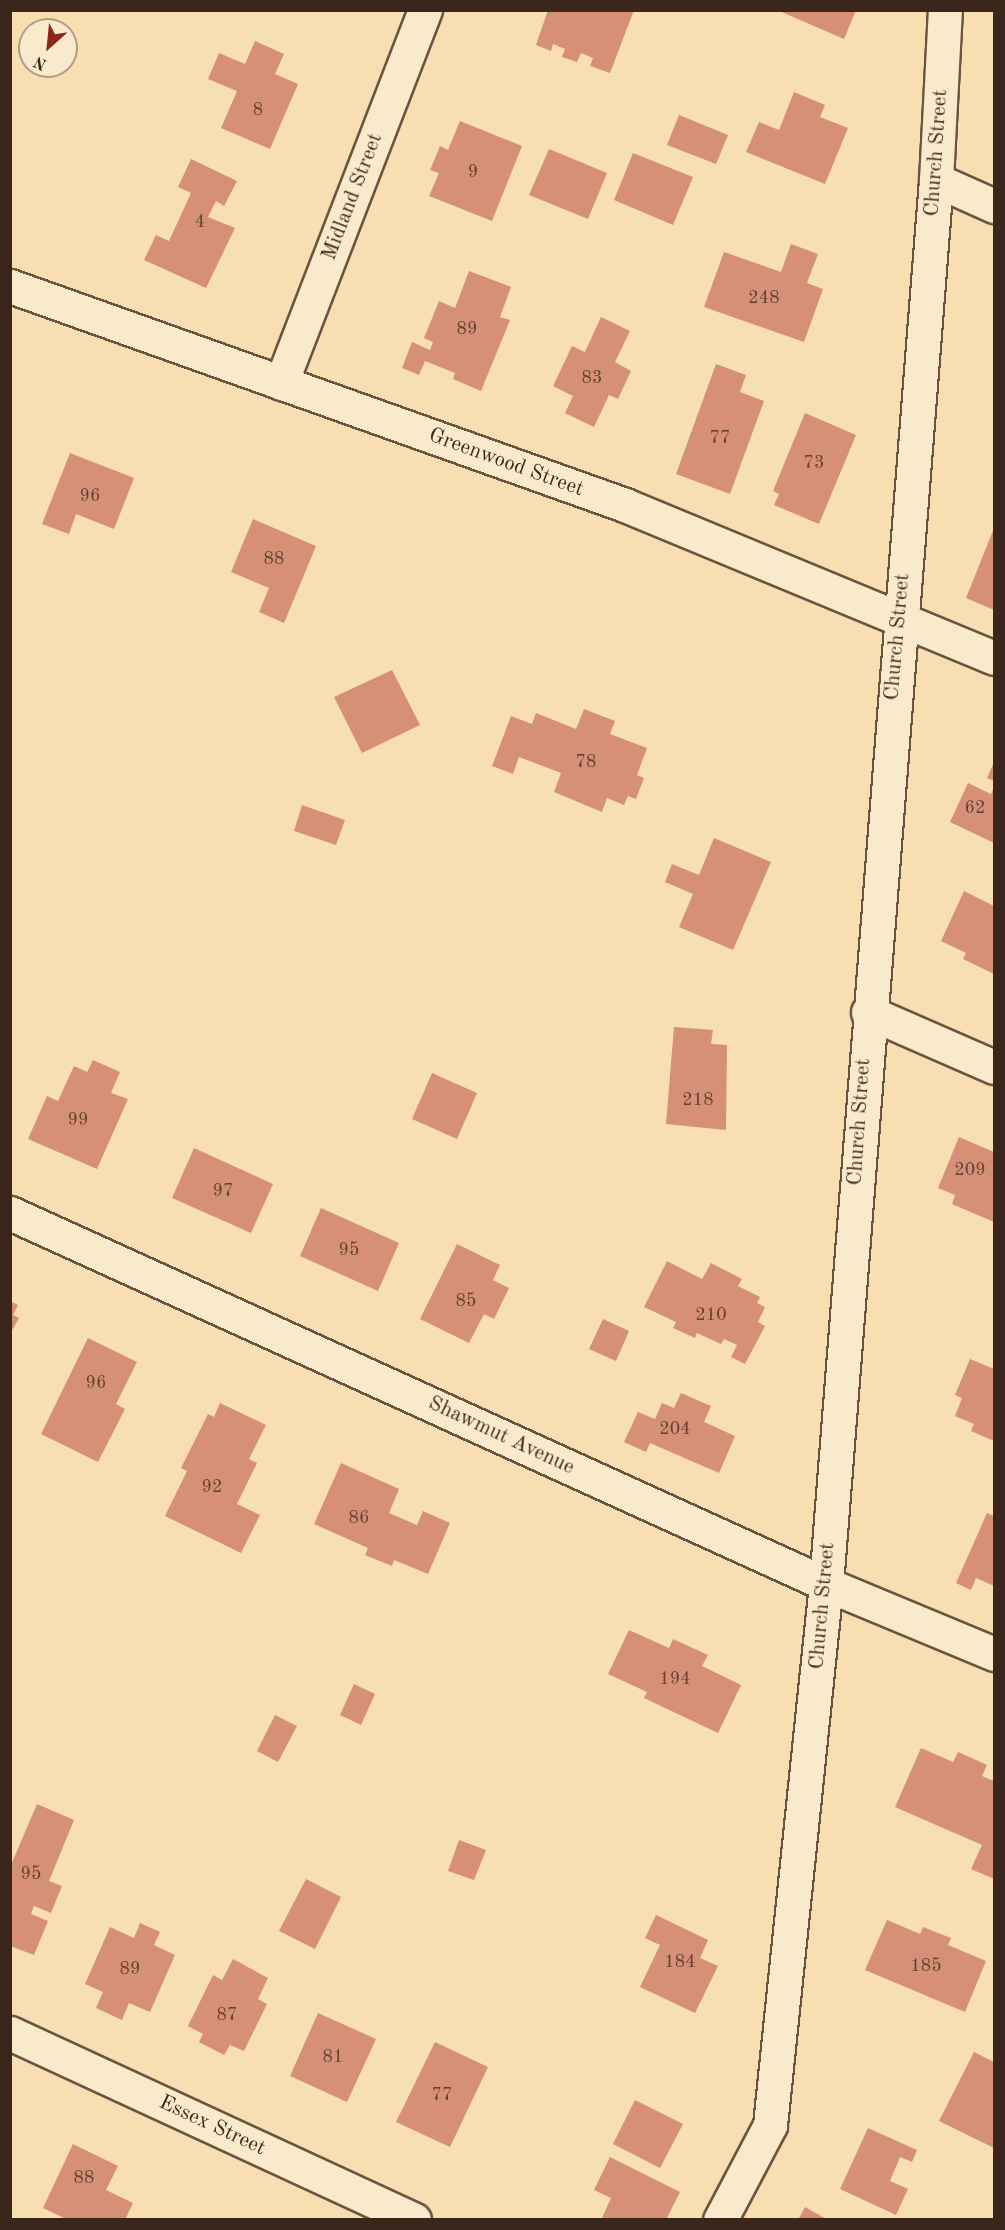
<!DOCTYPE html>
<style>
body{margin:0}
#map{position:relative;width:1005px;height:2230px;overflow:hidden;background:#f8dfb1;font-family:"Old Standard TT",serif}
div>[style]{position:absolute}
.building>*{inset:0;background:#d59077}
.roads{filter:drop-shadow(2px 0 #6a5441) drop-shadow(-2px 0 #6a5441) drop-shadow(0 2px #6a5441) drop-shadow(0 -2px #6a5441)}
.minor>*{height:33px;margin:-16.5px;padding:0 16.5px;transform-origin:16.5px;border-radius:16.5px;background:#faeacc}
span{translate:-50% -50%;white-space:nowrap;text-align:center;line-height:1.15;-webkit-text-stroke:6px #faeacc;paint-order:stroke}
.number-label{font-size:18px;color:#624033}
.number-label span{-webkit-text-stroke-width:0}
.street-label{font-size:21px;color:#3b261c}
.frame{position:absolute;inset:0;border:12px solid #3b261c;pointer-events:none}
.north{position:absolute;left:18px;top:18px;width:60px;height:60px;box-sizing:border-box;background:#faeacc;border:2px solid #ae9c86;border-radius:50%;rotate:207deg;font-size:16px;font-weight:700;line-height:24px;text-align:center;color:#3b261c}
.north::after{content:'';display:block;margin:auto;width:21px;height:27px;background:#8f2418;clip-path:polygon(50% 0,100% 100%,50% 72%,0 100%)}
</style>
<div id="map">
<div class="building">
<div style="clip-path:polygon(548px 10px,634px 10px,610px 73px,590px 66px,593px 58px,581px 53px,577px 62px,562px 57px,565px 49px,553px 44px,551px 51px,536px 45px)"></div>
<div style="clip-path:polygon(777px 10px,856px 10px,844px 39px)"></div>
<div style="clip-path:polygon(255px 41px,284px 54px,275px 74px,298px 84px,270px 149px,221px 128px,237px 91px,208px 79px,219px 53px,245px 64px)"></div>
<div style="clip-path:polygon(794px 92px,825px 105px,820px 117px,848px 128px,825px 184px,746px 152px,759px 122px,779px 130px)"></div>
<div style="clip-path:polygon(679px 115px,728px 135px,716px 164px,667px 145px)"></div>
<div style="clip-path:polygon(460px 121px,522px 146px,492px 221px,429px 196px,439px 173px,430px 170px,440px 146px,448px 150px)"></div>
<div style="clip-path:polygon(549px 149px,607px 173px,588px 219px,529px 195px)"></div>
<div style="clip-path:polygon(633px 153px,693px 177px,673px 225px,614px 200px)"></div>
<div style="clip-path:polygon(191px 159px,237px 181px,224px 206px,216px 201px,208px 217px,235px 228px,206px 288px,144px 260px,156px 235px,169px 241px,191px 193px,178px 187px)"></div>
<div style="clip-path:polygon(791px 244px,818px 254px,807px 283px,823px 289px,804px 342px,704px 307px,724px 252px,781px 272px)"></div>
<div style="clip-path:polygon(469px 271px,511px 287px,500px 317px,510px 320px,481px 391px,453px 379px,455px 373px,425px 361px,419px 375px,402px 368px,412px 342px,430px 350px,433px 342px,424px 338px,439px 301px,455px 308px)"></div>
<div style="clip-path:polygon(601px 317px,630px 331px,615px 362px,631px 371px,618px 399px,609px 395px,594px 427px,565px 413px,573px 396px,553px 386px,572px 346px,585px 352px)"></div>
<div style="clip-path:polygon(716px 364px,746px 375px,740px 392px,764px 401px,730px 494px,676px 474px)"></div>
<div style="clip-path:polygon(805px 413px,856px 435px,819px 524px,774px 505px,779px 494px,773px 491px)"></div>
<div style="clip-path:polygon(70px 453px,134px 478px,114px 529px,76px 514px,69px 534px,42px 524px)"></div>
<div style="clip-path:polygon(253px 519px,316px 546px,284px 623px,259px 612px,269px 588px,231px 572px)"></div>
<div style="clip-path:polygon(994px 528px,994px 610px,966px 598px)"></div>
<div style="clip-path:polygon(392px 670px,420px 725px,362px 753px,334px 697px)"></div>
<div style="clip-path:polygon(584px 709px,615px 721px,610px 734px,647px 748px,637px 775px,644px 778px,636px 799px,628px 796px,624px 805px,607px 798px,602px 812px,554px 792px,561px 773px,519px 757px,513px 774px,492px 766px,511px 716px,532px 724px,536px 713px,576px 729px)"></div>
<div style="clip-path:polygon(994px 762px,994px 781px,987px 778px)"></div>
<div style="clip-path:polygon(968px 783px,991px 794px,994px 787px,994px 843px,950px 822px)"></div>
<div style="clip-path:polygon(302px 805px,345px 820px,336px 845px,294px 831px)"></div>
<div style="clip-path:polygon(714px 838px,771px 862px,733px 950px,679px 927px,693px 894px,665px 882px,672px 864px,699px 875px)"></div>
<div style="clip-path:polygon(964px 891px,994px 906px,994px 974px,963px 959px,966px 953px,941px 941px)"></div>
<div style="clip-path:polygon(674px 1027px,713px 1030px,711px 1044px,727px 1045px,726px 1130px,666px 1124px)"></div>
<div style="clip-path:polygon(93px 1060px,120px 1072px,111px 1093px,128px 1099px,97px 1169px,28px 1139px,47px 1096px,58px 1101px,74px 1066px,87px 1072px)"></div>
<div style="clip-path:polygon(432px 1073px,477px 1093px,457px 1139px,412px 1119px)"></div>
<div style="clip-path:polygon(959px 1137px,994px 1152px,994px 1222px,952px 1204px,955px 1195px,938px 1188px)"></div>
<div style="clip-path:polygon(194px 1148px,273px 1184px,251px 1233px,172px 1198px)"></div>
<div style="clip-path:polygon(321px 1208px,399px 1243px,378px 1291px,300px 1256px)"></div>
<div style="clip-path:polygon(457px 1244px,500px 1265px,493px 1280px,509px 1288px,494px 1319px,484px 1314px,469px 1343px,420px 1319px)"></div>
<div style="clip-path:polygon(667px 1261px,702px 1279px,711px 1263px,742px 1279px,738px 1286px,760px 1297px,757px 1303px,765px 1307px,758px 1322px,765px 1326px,745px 1364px,731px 1357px,737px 1345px,724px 1339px,721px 1344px,697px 1333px,695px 1338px,673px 1328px,676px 1322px,644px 1307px)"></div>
<div style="clip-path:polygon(10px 1301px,18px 1305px,13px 1315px,19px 1318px,10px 1334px)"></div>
<div style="clip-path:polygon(603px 1319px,629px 1331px,616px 1361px,589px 1349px)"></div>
<div style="clip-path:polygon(88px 1338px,137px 1362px,116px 1404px,125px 1409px,98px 1462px,41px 1434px)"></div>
<div style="clip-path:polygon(970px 1359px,994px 1369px,994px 1441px,971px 1431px,974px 1424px,955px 1416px,962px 1398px,955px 1395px)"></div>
<div style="clip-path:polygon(681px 1393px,711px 1406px,704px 1422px,735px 1436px,719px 1473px,650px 1443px,646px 1452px,624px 1442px,638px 1412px,655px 1419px,662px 1403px,674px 1408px)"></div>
<div style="clip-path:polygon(220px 1403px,266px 1425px,249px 1459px,257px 1463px,237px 1504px,260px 1515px,241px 1553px,165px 1516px,187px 1471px,181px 1468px,208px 1414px,214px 1417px)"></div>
<div style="clip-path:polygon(341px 1463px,399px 1489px,389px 1513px,417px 1525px,423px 1511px,450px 1523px,428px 1574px,394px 1560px,392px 1566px,365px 1555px,368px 1548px,314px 1524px)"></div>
<div style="clip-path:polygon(987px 1513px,994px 1516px,994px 1586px,976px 1578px,971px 1590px,956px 1583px)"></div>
<div style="clip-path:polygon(629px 1630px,669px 1648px,673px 1639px,708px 1655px,702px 1666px,741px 1685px,718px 1733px,644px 1698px,647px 1692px,608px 1674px)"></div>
<div style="clip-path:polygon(354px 1684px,375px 1694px,361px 1725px,340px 1715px)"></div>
<div style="clip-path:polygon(275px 1715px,297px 1726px,278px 1762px,257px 1751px)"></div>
<div style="clip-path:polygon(921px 1748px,953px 1762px,958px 1752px,987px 1765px,982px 1776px,994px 1781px,994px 1879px,971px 1869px,982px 1845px,895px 1807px)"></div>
<div style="clip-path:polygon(37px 1804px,74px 1820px,49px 1881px,62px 1886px,51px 1913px,34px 1906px,31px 1914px,48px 1921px,34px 1955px,10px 1946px,10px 1867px)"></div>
<div style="clip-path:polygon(459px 1840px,486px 1850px,474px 1880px,448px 1871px)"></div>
<div style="clip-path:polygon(306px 1879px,341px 1897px,315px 1949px,279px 1931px)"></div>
<div style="clip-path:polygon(656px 1915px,708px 1940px,700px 1958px,718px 1966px,695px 2013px,640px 1987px,660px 1945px,645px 1938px)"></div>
<div style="clip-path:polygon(887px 1920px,920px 1934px,923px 1927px,951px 1938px,948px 1945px,986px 1961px,965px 2012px,865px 1970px)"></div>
<div style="clip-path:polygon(140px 1923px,160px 1932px,154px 1945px,175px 1955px,150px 2012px,129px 2003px,122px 2020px,96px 2008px,103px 1992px,85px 1984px,110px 1927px,134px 1938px)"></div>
<div style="clip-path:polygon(233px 1959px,268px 1978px,258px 1999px,267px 2004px,244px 2051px,230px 2045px,224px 2055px,199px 2042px,203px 2034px,188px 2026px,213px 1975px,222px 1980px)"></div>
<div style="clip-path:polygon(318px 2013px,376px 2039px,347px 2102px,290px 2076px)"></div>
<div style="clip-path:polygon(435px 2042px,488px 2067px,450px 2147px,396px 2122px)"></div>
<div style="clip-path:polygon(974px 2052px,994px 2062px,994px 2148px,939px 2121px)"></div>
<div style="clip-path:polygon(635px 2100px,683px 2124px,660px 2168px,613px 2144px)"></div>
<div style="clip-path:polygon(868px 2128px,917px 2150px,912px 2162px,900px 2157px,890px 2181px,908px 2189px,896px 2215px,840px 2189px)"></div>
<div style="clip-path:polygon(73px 2144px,118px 2166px,106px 2190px,133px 2203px,125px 2220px,68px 2220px,43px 2208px)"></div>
<div style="clip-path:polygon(610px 2157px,680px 2192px,666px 2220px,601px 2220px,611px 2198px,594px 2190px)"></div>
<div style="clip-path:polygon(805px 2207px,828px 2220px,798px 2220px)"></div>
</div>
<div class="roads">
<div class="minor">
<div style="left:936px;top:180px;width:64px;rotate:24.1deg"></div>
<div style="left:10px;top:286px;width:653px;rotate:19.6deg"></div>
<div style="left:625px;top:505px;width:399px;rotate:22.5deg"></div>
<div style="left:281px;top:383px;width:400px;rotate:-68.9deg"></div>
<div style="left:868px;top:1012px;width:137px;rotate:23.6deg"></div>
<div style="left:10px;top:1213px;width:896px;rotate:24.45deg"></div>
<div style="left:826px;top:1584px;width:182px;rotate:22.6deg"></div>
<div style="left:10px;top:2033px;width:445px;rotate:24.8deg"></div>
<div style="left:720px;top:2220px;width:107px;rotate:-62.2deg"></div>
<div style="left:770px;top:2125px;width:544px;rotate:-84.09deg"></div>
<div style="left:826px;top:1584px;width:1408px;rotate:-85.52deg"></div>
<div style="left:936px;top:180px;width:170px;rotate:-87deg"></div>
</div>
</div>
<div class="number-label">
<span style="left:258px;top:110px">8</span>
<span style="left:473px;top:172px">9</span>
<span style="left:200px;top:222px">4</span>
<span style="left:764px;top:298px">248</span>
<span style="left:467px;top:329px">89</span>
<span style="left:592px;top:378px">83</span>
<span style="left:720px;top:438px">77</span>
<span style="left:814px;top:463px">73</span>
<span style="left:90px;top:496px">96</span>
<span style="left:274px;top:559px">88</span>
<span style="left:586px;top:762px">78</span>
<span style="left:975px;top:808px">62</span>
<span style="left:698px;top:1100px">218</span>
<span style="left:78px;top:1120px">99</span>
<span style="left:970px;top:1170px">209</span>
<span style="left:223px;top:1191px">97</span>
<span style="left:349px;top:1250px">95</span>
<span style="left:466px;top:1301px">85</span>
<span style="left:711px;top:1315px">210</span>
<span style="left:96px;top:1383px">96</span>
<span style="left:675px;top:1429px">204</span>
<span style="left:212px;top:1487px">92</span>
<span style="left:359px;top:1518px">86</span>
<span style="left:675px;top:1679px">194</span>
<span style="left:31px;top:1874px">95</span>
<span style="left:680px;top:1962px">184</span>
<span style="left:926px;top:1966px">185</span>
<span style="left:130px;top:1969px">89</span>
<span style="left:227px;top:2015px">87</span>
<span style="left:333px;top:2057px">81</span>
<span style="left:442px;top:2095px">77</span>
<span style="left:84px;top:2178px">88</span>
</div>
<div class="street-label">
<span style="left:937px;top:153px;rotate:-86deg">Church Street</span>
<span style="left:353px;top:197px;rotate:-69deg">Midland Street</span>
<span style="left:506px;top:463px;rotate:20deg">Greenwood Street</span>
<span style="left:898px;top:637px;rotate:-85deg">Church Street</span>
<span style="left:860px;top:1122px;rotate:-86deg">Church Street</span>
<span style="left:501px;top:1436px;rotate:25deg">Shawmut Avenue</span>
<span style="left:823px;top:1606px;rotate:-85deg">Church Street</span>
<span style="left:212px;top:2126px;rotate:25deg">Essex Street</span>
</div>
<div class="frame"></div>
<div class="north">N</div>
</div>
